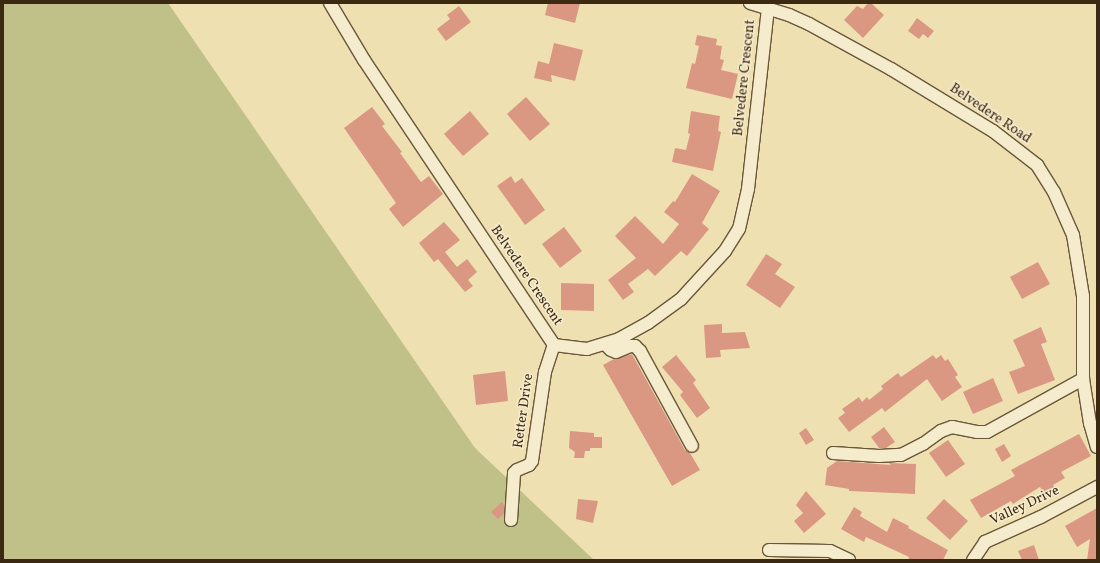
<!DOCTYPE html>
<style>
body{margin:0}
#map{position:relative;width:1100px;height:563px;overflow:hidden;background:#efe0b2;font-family:Vollkorn,serif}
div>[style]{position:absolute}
.green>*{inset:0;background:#bfc188}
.building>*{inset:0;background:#da9883}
.roads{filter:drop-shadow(1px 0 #695739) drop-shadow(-1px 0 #695739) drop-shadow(0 1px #695739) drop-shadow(0 -1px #695739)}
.street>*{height:12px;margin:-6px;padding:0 6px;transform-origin:6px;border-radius:6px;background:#f5ebcd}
span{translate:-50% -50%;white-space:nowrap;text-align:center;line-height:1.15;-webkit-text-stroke:3px #f5ebcd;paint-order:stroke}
.street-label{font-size:14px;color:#3c2911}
.frame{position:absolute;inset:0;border:4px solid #3c2911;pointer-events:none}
</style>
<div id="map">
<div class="green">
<div style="clip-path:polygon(3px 3px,168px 3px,475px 448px,594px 560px,3px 560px)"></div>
</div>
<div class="building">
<div style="clip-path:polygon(548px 3px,580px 3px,575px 23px,545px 15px)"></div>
<div style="clip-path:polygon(868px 3px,871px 3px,884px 15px,863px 38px,844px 20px,857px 6px,863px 9px)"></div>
<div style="clip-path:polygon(459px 6px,471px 22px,446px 41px,437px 29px,450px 19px,447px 15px)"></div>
<div style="clip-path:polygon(917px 18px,934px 31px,928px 38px,923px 34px,919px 39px,908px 31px)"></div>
<div style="clip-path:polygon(697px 35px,717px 39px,716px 45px,722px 46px,720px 59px,724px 60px,721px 70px,738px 74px,732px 99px,686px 88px,692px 63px,695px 64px,699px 46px,695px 45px)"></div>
<div style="clip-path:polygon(554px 43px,583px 50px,575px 81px,551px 75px,552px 82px,534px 78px,538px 61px,549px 64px)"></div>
<div style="clip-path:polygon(526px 97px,550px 124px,530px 141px,507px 114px)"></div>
<div style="clip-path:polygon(372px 107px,385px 124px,382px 126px,402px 152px,400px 153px,421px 182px,429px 176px,443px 194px,403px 227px,389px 209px,396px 203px,344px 128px)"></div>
<div style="clip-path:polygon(470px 111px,489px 134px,463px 156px,444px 134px)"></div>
<div style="clip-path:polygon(691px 111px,720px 116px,718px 131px,721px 132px,713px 171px,672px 162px,675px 148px,686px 150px,690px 134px,688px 133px)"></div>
<div style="clip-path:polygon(692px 174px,720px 191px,702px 223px,709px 229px,687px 256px,681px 251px,655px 276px,648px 269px,628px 284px,634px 292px,623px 300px,608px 280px,636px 258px,615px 236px,635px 216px,663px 244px,679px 224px,664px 212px,673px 201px,675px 202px)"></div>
<div style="clip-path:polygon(511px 176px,515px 183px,522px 178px,545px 210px,525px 225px,497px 186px)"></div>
<div style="clip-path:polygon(444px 222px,460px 240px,445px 252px,457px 267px,467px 259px,477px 272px,468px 280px,473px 286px,465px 292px,438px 259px,434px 262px,419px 243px)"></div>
<div style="clip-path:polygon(564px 227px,582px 251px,560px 268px,542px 244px)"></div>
<div style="clip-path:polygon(766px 254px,782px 264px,775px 274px,795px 287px,780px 308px,746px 285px)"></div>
<div style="clip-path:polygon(1038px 262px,1050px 284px,1022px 299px,1010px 277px)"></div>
<div style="clip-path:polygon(561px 283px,594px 284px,594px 311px,561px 310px)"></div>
<div style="clip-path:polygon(722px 324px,722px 333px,745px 332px,750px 348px,720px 350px,721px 357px,706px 358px,704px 325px)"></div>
<div style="clip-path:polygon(1041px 327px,1047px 342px,1041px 344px,1055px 380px,1018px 394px,1009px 372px,1025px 366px,1013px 340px)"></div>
<div style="clip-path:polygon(632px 354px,685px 450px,690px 453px,700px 470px,672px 486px,603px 365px,614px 359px)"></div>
<div style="clip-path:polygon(676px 355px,696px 380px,693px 383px,710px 408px,697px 418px,680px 395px,683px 392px,662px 367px)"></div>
<div style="clip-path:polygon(933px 355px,936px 359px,941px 355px,945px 361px,948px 359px,958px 375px,955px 377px,962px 387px,942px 401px,927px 379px,885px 412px,882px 408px,849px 432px,838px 418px,845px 413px,842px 409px,859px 397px,862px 402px,867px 397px,869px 400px,883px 389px,881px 386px,898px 373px,901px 377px)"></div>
<div style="clip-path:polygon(505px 371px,508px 401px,476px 405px,473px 375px)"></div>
<div style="clip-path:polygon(993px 378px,1003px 401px,973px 414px,963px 392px)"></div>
<div style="clip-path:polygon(884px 427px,895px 442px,886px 448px,879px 448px,871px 437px)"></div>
<div style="clip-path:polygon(806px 428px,814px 440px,806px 445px,799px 433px)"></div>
<div style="clip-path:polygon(570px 431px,594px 433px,594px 437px,602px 437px,602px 448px,590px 448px,590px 451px,585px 451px,584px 458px,574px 458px,575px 452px,569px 448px)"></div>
<div style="clip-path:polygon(1079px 434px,1091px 456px,1061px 472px,1065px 478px,1053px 485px,1057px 492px,1046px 498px,1040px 487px,1013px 504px,1011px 501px,981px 518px,970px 500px,1015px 476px,1011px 470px)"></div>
<div style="clip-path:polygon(948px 440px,965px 464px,946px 477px,929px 453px)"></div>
<div style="clip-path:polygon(1004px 444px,1011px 456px,1002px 462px,995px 449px)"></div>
<div style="clip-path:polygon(837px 461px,891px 465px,889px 463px,916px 464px,915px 494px,849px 491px,849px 489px,825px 485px,827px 468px)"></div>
<div style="clip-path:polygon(806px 491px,826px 514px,804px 533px,794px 521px,803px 513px,796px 505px)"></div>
<div style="clip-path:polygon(578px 499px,598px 501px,593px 523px,576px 519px)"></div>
<div style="clip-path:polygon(944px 499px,968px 521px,950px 540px,926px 518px)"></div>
<div style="clip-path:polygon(502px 502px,504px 505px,504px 513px,498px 519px,491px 512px)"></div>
<div style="clip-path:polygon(854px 507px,862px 512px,860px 516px,887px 532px,893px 518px,909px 526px,908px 528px,948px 550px,943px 560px,908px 560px,909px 557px,866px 537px,864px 542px,841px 529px)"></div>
<div style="clip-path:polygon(1097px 508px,1097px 560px,1087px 560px,1090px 539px,1077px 547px,1065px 526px)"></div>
<div style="clip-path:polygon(1034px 545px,1039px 560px,1022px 560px,1018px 551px)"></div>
</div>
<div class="roads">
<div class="street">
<div style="left:330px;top:3px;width:66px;rotate:59.2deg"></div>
<div style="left:364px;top:60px;width:343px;rotate:56.3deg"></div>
<div style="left:554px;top:345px;width:33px;rotate:7deg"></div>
<div style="left:587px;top:349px;width:34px;rotate:-17deg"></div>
<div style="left:619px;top:339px;width:33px;rotate:-29deg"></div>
<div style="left:648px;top:323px;width:41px;rotate:-36deg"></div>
<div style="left:681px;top:299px;width:65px;rotate:-47.5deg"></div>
<div style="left:725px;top:251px;width:26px;rotate:-58deg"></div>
<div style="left:739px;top:229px;width:41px;rotate:-77.3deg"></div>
<div style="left:748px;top:189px;width:182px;rotate:-83.7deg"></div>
<div style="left:750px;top:3px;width:41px;rotate:17.1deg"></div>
<div style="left:789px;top:15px;width:22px;rotate:24deg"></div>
<div style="left:809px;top:24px;width:94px;rotate:28.8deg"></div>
<div style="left:891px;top:69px;width:119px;rotate:31.3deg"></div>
<div style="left:993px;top:131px;width:56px;rotate:37.7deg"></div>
<div style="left:1037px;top:165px;width:32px;rotate:58deg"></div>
<div style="left:1054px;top:192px;width:47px;rotate:66.2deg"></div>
<div style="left:1073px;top:235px;width:62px;rotate:80.7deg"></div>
<div style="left:1083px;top:296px;width:83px;rotate:90deg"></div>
<div style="left:1083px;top:379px;width:45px;rotate:81deg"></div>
<div style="left:1090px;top:423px;width:25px;rotate:74deg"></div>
<div style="left:605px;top:344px;width:8px;rotate:45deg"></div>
<div style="left:611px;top:350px;width:5px;rotate:22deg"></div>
<div style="left:616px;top:352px;width:15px;rotate:-23deg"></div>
<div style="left:630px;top:346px;width:5px"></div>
<div style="left:635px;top:346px;width:7px;rotate:45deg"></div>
<div style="left:640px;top:351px;width:108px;rotate:61.3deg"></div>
<div style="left:833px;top:453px;width:46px;rotate:3.7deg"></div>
<div style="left:879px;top:456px;width:22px;rotate:-3deg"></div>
<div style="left:901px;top:455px;width:25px;rotate:-27deg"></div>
<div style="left:923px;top:444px;width:22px;rotate:-36deg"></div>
<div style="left:941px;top:431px;width:12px;rotate:-20deg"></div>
<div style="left:952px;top:427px;width:25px;rotate:11deg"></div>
<div style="left:977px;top:432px;width:10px"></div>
<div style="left:987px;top:432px;width:110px;rotate:-28.9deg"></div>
<div style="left:511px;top:520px;width:47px;rotate:-86.3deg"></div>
<div style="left:514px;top:473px;width:4px;rotate:-45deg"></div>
<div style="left:517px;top:470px;width:13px;rotate:-23deg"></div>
<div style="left:529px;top:465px;width:5px;rotate:-53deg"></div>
<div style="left:532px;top:461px;width:90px;rotate:-81.7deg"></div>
<div style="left:545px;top:372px;width:28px;rotate:-72deg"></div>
<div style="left:769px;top:550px;width:61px;rotate:0.9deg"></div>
<div style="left:830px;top:551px;width:21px;rotate:25deg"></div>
<div style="left:973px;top:560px;width:22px;rotate:-56deg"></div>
<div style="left:985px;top:542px;width:61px;rotate:-24.1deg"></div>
<div style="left:1041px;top:517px;width:64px;rotate:-28.2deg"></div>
</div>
</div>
<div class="street-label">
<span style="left:745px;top:78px;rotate:-84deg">Belvedere Crescent</span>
<span style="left:990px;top:114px;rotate:34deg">Belvedere Road</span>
<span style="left:526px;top:276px;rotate:56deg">Belvedere Crescent</span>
<span style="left:524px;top:411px;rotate:-82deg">Retter Drive</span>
<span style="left:1025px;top:506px;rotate:-25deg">Valley Drive</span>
</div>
<div class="frame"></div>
</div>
